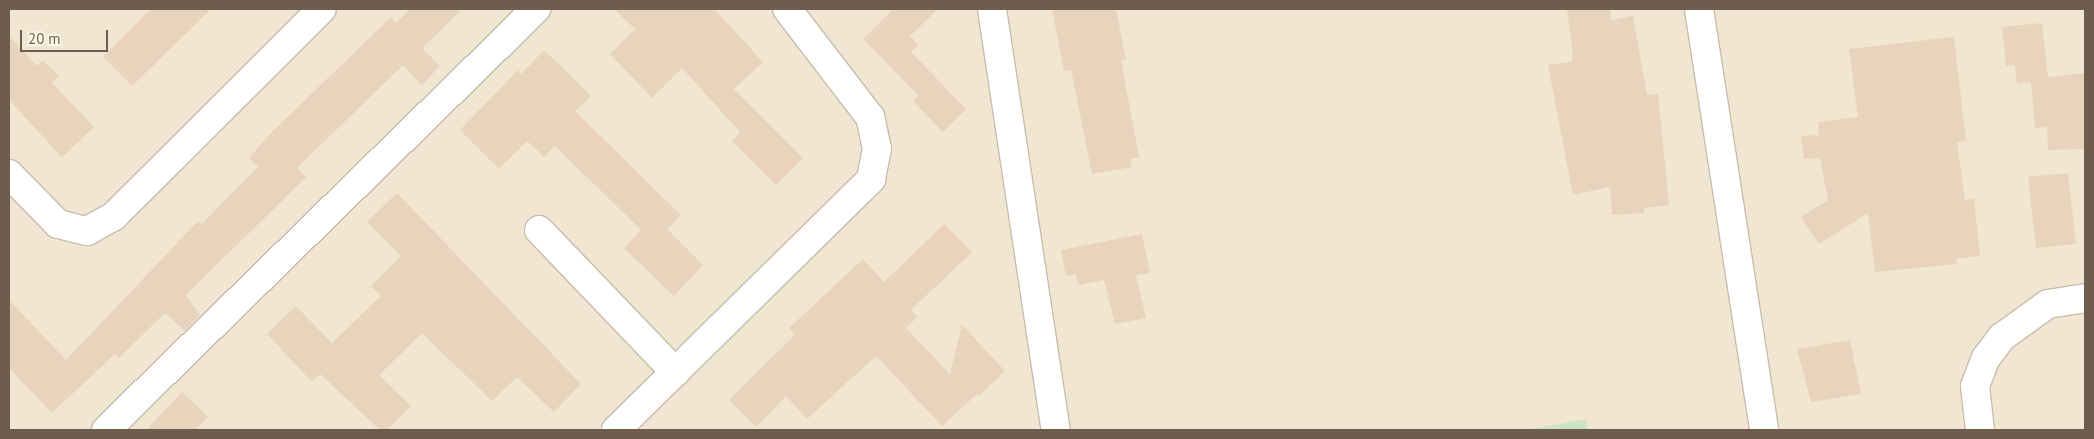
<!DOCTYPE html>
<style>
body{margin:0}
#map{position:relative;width:2094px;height:439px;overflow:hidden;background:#f9f4e3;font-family:"PT Sans",sans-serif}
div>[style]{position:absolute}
.residential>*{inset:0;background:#f0e6d2}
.green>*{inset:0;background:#cce4c3}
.building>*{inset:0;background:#e8d4bc}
.roads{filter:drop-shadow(1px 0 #c8bcab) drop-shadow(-1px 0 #c8bcab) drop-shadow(0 1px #c8bcab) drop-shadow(0 -1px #c8bcab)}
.minor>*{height:28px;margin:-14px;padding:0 14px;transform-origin:14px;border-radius:14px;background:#fff}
span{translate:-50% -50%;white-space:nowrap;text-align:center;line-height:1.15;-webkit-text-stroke:4px #fcf7e8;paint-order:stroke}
.frame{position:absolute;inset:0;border:10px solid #6e5d4c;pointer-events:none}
.scale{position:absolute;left:20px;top:30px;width:88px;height:22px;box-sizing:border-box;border:2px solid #6e5d4c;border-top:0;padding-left:6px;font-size:15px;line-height:18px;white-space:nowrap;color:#6e5d4c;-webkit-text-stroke:4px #fcf7e8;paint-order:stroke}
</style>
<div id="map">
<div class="residential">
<div style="clip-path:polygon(9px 9px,2085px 9px,2085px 430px,9px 430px)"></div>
</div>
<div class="green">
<div style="clip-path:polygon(1586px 419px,1588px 430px,1526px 430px)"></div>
</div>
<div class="building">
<div style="clip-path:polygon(151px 9px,211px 9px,132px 86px,103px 57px)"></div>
<div style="clip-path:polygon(410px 9px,462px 9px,422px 48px,440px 66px,422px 85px,403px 65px,297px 168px,306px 177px,186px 295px,200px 315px,185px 331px,165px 313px,119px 358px,115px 354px,52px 413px,9px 368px,9px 300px,66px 360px,198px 221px,202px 224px,258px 167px,249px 158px,270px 134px,391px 17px,396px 23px)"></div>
<div style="clip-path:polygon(614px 9px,714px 9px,763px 62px,734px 89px,803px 158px,776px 185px,732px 141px,740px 132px,682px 68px,652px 98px,610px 54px,635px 29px)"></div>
<div style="clip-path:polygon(893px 9px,938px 9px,910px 36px,918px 45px,911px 52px,966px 109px,943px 132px,913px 101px,918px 95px,863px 39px)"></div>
<div style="clip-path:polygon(1052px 9px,1116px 9px,1126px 59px,1121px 60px,1139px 157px,1130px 159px,1132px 167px,1092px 174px,1071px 69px,1064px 71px)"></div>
<div style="clip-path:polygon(1567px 9px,1610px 9px,1611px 20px,1633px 16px,1647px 95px,1658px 94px,1669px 205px,1644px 208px,1644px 213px,1612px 215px,1610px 187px,1573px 195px,1548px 65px,1571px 62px,1573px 56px)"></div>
<div style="clip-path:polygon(2042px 23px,2048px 77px,2085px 73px,2085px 149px,2048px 150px,2047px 127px,2035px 128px,2031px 82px,2017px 83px,2015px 65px,2006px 66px,2002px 27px)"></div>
<div style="clip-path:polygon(9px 36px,37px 66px,43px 61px,59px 76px,52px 83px,94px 127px,62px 157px,9px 100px)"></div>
<div style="clip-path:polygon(1954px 37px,1966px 141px,1957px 142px,1965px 200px,1974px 199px,1980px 256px,1956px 259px,1957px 264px,1875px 272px,1868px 213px,1819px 244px,1801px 217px,1828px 200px,1820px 158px,1804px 159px,1801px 136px,1819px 135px,1818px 122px,1858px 117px,1849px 49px)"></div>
<div style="clip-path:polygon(544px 50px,591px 96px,575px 111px,681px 215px,667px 229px,703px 265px,674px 296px,624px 248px,641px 230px,555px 146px,544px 157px,527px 141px,499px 169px,460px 130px,518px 70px,521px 74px)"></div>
<div style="clip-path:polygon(2068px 173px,2076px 244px,2036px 248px,2028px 177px)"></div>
<div style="clip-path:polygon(397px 193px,581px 384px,554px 412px,517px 377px,492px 401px,422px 333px,379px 375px,411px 406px,387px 430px,380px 430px,320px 374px,312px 382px,267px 334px,296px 306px,332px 343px,381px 296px,371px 286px,401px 256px,367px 222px)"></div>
<div style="clip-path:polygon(944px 224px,972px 252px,911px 310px,917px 317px,906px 328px,950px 374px,962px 325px,1005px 371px,979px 396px,977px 394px,942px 426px,876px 356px,807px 419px,786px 396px,756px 427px,729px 400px,795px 335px,789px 328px,863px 259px,884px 282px)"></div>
<div style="clip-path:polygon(1142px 234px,1150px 273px,1136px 275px,1146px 318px,1115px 324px,1104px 280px,1078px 285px,1076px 274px,1066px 276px,1061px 250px)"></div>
<div style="clip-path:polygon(1850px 340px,1861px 394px,1811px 402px,1797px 349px)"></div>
<div style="clip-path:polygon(182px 392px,208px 417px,195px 430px,146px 430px)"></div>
</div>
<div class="roads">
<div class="minor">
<div style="left:992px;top:9px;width:426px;rotate:81.4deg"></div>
<div style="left:1699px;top:9px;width:426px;rotate:81.2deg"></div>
<div style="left:9px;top:174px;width:70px;rotate:45.6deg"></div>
<div style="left:58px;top:224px;width:30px;rotate:14deg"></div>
<div style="left:87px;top:231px;width:31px;rotate:-29deg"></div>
<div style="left:114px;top:216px;width:293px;rotate:-44.9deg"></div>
<div style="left:539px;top:230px;width:197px;rotate:46.2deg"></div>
<div style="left:106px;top:430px;width:602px;rotate:-44.39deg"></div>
<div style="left:616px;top:430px;width:358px;rotate:-44.5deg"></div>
<div style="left:871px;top:179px;width:31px;rotate:-79deg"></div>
<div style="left:877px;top:149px;width:33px;rotate:-102deg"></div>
<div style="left:870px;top:117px;width:136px;rotate:-127.5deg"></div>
<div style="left:1980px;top:430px;width:44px;rotate:-96.5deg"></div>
<div style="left:1975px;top:386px;width:30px;rotate:-69deg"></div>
<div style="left:1986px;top:358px;width:26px;rotate:-53deg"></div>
<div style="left:2002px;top:337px;width:57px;rotate:-35.7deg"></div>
<div style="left:2048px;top:304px;width:37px;rotate:-9deg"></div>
</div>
</div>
<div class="frame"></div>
<div class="scale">20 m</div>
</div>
